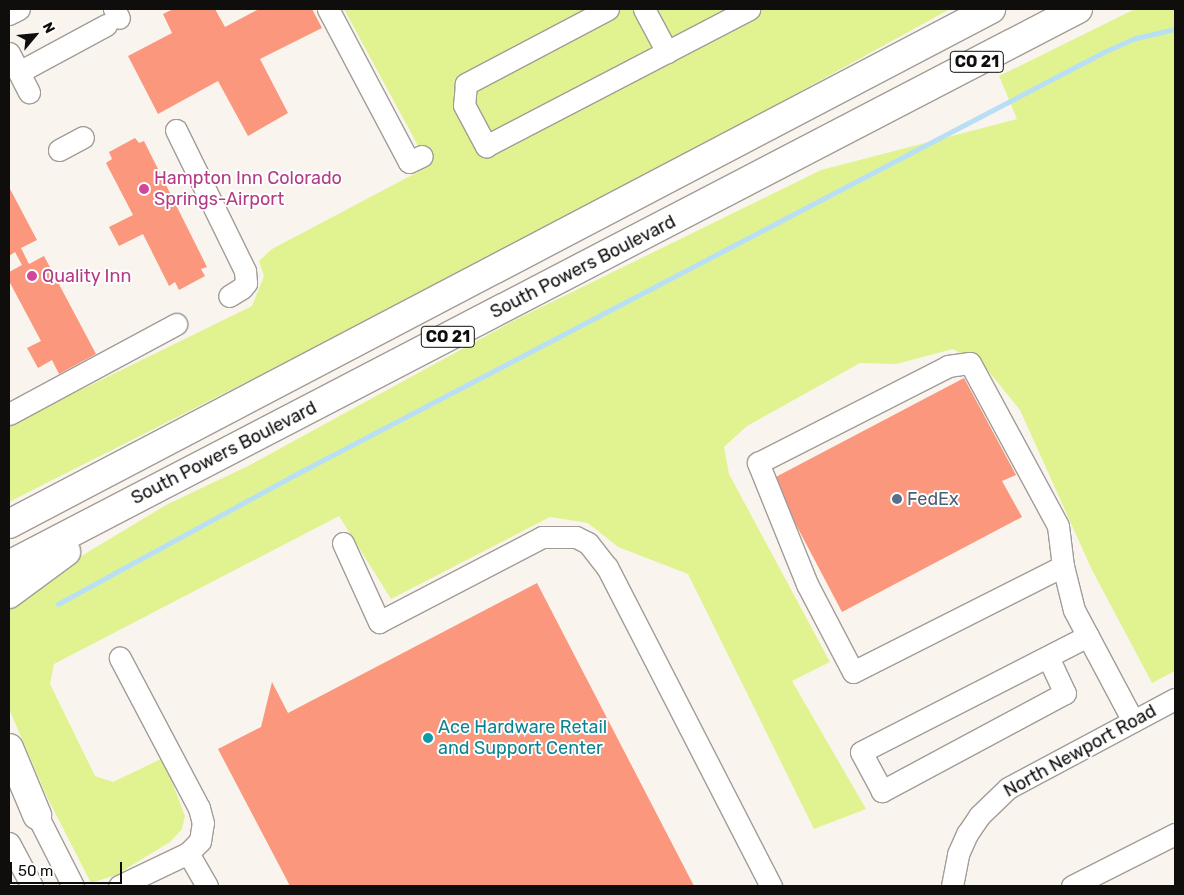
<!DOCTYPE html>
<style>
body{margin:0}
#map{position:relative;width:1184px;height:895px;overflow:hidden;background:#faf4ee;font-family:Rubik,sans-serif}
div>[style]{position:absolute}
.green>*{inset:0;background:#e1f391}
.stream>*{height:4.5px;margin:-2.25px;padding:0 2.25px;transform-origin:2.25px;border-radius:2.25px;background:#b9dff5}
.building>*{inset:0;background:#fb977c}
.roads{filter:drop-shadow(1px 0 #a29c96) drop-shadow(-1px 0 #a29c96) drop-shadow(0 1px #a29c96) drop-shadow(0 -1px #a29c96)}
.minor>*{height:21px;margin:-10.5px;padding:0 10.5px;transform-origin:10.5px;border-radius:10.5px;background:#fff}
.highway>*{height:28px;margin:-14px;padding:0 14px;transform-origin:14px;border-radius:14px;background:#fff}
.dots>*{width:14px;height:14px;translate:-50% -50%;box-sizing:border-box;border:2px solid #fff;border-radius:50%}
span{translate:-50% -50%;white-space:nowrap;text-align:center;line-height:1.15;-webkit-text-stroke:4px #fff;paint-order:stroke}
.shield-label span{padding:1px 4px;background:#fff;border:1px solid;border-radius:4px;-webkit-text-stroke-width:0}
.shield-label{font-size:16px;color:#100e0c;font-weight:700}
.hotel-label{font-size:18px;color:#b23c85}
.left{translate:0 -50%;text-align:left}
.street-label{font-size:18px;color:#100e0c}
.service-label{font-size:18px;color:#4e5e75}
.culture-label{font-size:18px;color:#0d838f}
.frame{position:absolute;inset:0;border:10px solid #100e0c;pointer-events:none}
.north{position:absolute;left:10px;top:10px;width:50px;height:50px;-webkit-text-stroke:4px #fff;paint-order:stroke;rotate:62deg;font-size:14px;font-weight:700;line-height:20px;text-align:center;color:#100e0c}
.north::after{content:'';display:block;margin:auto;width:18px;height:22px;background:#100e0c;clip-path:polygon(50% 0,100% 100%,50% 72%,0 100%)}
.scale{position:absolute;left:10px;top:862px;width:112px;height:22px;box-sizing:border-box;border:2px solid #100e0c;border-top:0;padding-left:6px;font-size:15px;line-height:18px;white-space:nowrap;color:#100e0c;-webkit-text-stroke:4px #fff;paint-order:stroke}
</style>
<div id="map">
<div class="green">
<div style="clip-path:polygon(344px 9px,950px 9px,559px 224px,9px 502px,9px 425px,252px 306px,264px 276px,259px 261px,272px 249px,429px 166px)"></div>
<div style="clip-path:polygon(1135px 9px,1175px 9px,1175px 671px,1152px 683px,1092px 570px,1020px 410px,985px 367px,953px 349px,896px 364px,860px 363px,747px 426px,724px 447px,729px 474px,830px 662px,792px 681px,866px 809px,814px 829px,688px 574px,618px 547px,588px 523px,550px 517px,391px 599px,339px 516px,54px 664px,50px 684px,95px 776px,113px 782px,163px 758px,185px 816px,182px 829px,170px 842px,116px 875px,91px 883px,46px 795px,9px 709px,9px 610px,13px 604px,55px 572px,166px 505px,250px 465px,513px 321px,821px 170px,1017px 119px,999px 76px)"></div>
</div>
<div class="stream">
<div style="left:58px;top:604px;width:282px;rotate:-28.6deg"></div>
<div style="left:306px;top:469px;width:900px;rotate:-27.59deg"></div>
<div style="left:1104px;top:52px;width:35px;rotate:-24deg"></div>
<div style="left:1136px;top:38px;width:40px;rotate:-13deg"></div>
</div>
<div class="building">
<div style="clip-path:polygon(173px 9px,215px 9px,225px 27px,259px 9px,312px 9px,322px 28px,260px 59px,288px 113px,248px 136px,218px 81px,158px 114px,128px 56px,172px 33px,163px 14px)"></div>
<div style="clip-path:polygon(135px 138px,139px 143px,144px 141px,207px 267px,201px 269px,205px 276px,179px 290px,175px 282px,169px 286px,143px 234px,119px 246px,109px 227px,133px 215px,106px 163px,112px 159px,109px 152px)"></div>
<div style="clip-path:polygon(9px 187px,37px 240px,21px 248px,29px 264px,44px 256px,96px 354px,59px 374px,52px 360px,38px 368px,27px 348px,41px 341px,9px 281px,9px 272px,22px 265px,15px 252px,9px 256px)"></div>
<div style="clip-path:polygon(964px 378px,1016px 475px,1002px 481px,1022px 517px,842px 612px,772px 479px)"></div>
<div style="clip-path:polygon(537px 583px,694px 886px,290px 886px,218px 749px,261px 727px,272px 682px,288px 713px)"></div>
</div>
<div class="roads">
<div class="minor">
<div style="left:114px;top:9px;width:10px;rotate:61deg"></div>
<div style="left:328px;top:9px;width:173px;rotate:62.1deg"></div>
<div style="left:409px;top:162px;width:14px;rotate:-25deg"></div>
<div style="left:608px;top:9px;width:161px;rotate:152.2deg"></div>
<div style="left:466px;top:84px;width:21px;rotate:95deg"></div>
<div style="left:464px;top:105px;width:47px;rotate:61.8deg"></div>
<div style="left:486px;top:146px;width:297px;rotate:-27.5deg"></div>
<div style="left:644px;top:9px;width:49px;rotate:61.9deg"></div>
<div style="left:9px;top:14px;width:11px;rotate:-27deg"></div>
<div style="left:9px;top:53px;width:44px;rotate:62.9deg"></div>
<div style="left:19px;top:72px;width:99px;rotate:-28.4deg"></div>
<div style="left:176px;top:130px;width:157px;rotate:63.9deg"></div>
<div style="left:245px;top:271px;width:12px;rotate:85deg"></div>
<div style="left:246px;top:283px;width:6px;rotate:129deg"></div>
<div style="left:242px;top:288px;width:15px;rotate:148deg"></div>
<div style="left:59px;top:150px;width:27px;rotate:-28deg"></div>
<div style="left:9px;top:414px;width:190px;rotate:-28.3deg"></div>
<div style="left:343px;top:543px;width:87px;rotate:65.5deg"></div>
<div style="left:379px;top:622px;width:184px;rotate:-27.5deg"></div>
<div style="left:542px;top:537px;width:34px"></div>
<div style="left:576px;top:537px;width:13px;rotate:27deg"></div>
<div style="left:588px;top:543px;width:31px;rotate:52deg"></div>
<div style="left:607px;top:567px;width:359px;rotate:62.8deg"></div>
<div style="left:1063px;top:566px;width:235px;rotate:153.2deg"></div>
<div style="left:853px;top:672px;width:99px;rotate:-117.6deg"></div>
<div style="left:807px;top:584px;width:131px;rotate:-112deg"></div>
<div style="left:758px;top:463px;width:213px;rotate:-27deg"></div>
<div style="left:948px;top:366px;width:22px;rotate:-8deg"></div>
<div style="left:970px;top:363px;width:185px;rotate:61.6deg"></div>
<div style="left:1058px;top:526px;width:40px;rotate:82.9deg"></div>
<div style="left:1063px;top:566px;width:45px;rotate:76deg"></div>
<div style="left:1074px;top:610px;width:126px;rotate:62deg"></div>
<div style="left:1048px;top:657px;width:40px;rotate:65deg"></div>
<div style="left:1065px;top:693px;width:208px;rotate:151.8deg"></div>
<div style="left:882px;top:791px;width:44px;rotate:-118.3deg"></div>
<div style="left:861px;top:752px;width:255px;rotate:-27.1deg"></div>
<div style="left:37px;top:815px;width:80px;rotate:63.1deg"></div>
<div style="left:9px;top:843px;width:49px;rotate:61.9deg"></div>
<div style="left:188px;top:853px;width:38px;rotate:60deg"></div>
<div style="left:119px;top:886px;width:76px;rotate:-25.6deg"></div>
<div style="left:188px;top:853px;width:17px;rotate:-45deg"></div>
<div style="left:200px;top:841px;width:18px;rotate:-81deg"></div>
<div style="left:203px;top:823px;width:16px;rotate:-105deg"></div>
<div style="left:199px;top:808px;width:170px;rotate:-117.8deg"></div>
<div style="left:952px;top:886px;width:33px;rotate:-79deg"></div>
<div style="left:958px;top:854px;width:22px;rotate:-66deg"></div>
<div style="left:967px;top:834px;width:22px;rotate:-56deg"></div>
<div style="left:979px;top:816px;width:40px;rotate:-44deg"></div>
<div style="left:1008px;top:788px;width:189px;rotate:-28.1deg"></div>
<div style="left:1072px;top:886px;width:115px;rotate:-26.8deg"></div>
</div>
<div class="highway">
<div style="left:9px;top:524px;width:1109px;rotate:-27.67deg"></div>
<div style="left:9px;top:565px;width:1205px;rotate:-27.48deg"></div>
<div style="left:9px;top:594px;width:71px;rotate:-36.4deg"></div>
<div style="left:9px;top:748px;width:73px;rotate:67.3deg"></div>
</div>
</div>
<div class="dots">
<div style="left:144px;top:189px;background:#d1479c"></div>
<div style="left:32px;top:276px;background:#d1479c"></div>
<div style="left:897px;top:499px;background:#5c6f8a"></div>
<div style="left:428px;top:738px;background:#0f9aa8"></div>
</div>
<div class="shield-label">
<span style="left:977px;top:62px">CO 21</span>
<span style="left:448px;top:337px">CO 21</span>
</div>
<div class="hotel-label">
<span class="left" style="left:154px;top:189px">Hampton Inn Colorado<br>Springs-Airport</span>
<span class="left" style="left:42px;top:276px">Quality Inn</span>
</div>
<div class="street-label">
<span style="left:583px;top:267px;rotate:-27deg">South Powers Boulevard</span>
<span style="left:224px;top:453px;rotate:-27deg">South Powers Boulevard</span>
<span style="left:1080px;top:751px;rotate:-29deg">North Newport Road</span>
</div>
<div class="service-label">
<span class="left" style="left:907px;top:499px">FedEx</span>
</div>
<div class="culture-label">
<span class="left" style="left:438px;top:738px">Ace Hardware Retail<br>and Support Center</span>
</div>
<div class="frame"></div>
<div class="north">N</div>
<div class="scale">50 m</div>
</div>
